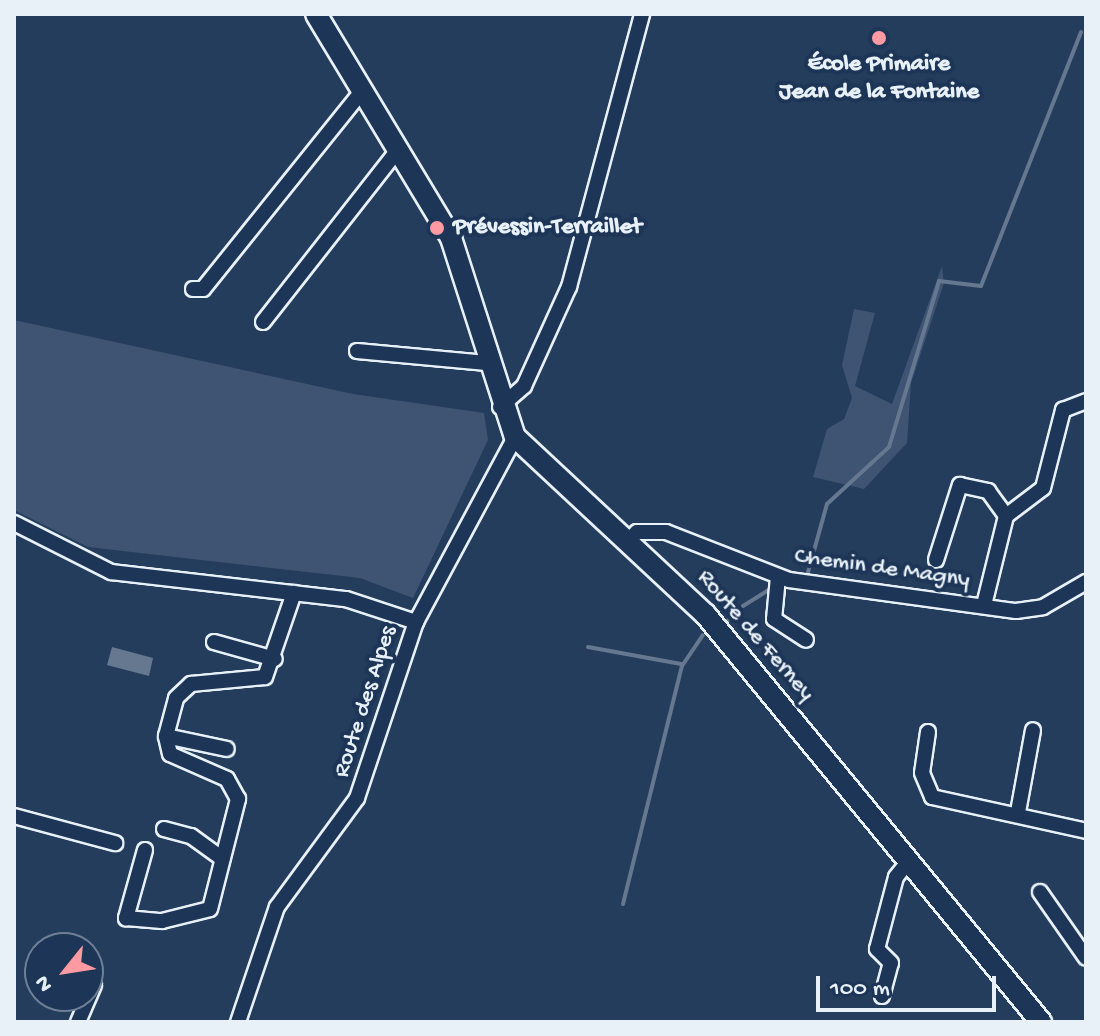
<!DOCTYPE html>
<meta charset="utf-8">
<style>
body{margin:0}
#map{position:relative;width:1100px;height:1036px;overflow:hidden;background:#253d5d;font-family:"Gochi Hand",sans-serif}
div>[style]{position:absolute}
.green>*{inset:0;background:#3e5472}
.water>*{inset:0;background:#657890}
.stream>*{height:4px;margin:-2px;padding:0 2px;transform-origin:2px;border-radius:2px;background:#657890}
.roads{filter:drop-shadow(2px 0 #e8f1f8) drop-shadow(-2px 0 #e8f1f8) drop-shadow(0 2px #e8f1f8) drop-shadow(0 -2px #e8f1f8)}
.minor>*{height:14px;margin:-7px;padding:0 7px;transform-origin:7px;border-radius:7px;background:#1d3557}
.secondary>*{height:20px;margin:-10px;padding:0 10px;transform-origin:10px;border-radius:10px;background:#1d3557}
.dots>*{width:22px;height:22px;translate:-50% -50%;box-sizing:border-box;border:4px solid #1d3557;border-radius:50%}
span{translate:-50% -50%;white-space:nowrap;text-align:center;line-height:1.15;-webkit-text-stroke:8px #1d3557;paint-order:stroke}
.poi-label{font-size:24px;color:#e8f1f8;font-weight:700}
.left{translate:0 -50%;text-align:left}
.street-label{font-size:24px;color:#e8f1f8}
.frame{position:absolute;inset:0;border:16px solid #e8f1f8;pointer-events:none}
.north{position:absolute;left:24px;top:932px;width:80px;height:80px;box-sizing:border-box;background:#1d3557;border:2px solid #6e8097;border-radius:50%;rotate:240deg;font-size:22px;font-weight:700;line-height:32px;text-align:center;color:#e8f1f8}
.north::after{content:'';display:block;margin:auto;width:28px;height:36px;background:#ff9aa2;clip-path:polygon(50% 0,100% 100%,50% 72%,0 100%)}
.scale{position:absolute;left:816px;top:976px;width:180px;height:36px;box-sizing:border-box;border:4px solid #e8f1f8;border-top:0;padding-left:10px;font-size:24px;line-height:28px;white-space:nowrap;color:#e8f1f8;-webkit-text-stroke:6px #1d3557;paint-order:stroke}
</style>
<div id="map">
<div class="green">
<div style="clip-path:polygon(942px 266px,944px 283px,911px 383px,907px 443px,864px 489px,813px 477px,827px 429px,844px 419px,852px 398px,842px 365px,854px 309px,875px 313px,855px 386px,892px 404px)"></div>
<div style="clip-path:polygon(14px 320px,353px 394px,484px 413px,488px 440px,413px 598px,360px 578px,88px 547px,14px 510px)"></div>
</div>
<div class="water">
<div style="clip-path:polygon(112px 647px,153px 658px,149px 676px,107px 665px)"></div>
</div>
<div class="stream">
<div style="left:807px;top:576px;width:75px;rotate:-74.5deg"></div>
<div style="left:827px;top:504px;width:84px;rotate:-42.6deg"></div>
<div style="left:889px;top:447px;width:173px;rotate:-73.2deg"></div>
<div style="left:939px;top:281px;width:42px;rotate:6.8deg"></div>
<div style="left:981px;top:286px;width:273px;rotate:-68.5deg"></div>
<div style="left:743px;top:606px;width:32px;rotate:-32deg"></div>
<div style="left:727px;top:621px;width:6px;rotate:-39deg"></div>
<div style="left:588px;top:647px;width:96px;rotate:10.3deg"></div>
<div style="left:623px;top:904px;width:245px;rotate:-76.1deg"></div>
<div style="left:682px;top:666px;width:37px;rotate:-56deg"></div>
</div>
<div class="roads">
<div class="minor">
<div style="left:193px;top:289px;width:10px"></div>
<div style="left:203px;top:289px;width:249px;rotate:-51.2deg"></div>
<div style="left:263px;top:322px;width:217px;rotate:-51.9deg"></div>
<div style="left:357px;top:351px;width:130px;rotate:5.3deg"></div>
<div style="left:500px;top:407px;width:32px;rotate:-41deg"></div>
<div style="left:524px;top:386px;width:109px;rotate:-65.6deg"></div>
<div style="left:569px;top:287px;width:283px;rotate:-75deg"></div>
<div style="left:14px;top:523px;width:109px;rotate:26.8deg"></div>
<div style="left:111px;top:572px;width:237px;rotate:6.6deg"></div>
<div style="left:346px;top:599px;width:74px;rotate:18.2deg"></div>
<div style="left:630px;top:539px;width:10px;rotate:-45deg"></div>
<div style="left:637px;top:532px;width:29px"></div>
<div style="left:666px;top:532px;width:132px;rotate:21.3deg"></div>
<div style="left:789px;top:580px;width:229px;rotate:7.8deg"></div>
<div style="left:1016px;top:611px;width:27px;rotate:-8deg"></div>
<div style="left:1043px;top:607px;width:50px;rotate:-30.2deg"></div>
<div style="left:936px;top:560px;width:79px;rotate:-72.3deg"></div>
<div style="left:960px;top:485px;width:29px;rotate:12deg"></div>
<div style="left:988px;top:491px;width:31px;rotate:54deg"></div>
<div style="left:778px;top:577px;width:42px;rotate:95.4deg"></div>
<div style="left:774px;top:619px;width:38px;rotate:33deg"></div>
<div style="left:984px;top:605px;width:92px;rotate:-76.1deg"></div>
<div style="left:1006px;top:516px;width:46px;rotate:-37.1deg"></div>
<div style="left:1043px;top:488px;width:81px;rotate:-75.6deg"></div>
<div style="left:1063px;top:410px;width:25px;rotate:-21deg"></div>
<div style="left:214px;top:642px;width:63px;rotate:15.6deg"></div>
<div style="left:928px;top:732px;width:41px;rotate:98.3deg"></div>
<div style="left:922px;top:773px;width:26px;rotate:67deg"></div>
<div style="left:932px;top:797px;width:158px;rotate:12.4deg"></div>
<div style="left:166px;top:736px;width:62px;rotate:12deg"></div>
<div style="left:1018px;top:812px;width:83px;rotate:-79.6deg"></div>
<div style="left:14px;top:816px;width:105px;rotate:15deg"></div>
<div style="left:164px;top:829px;width:28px;rotate:15deg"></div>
<div style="left:191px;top:836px;width:39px;rotate:36deg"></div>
<div style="left:145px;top:850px;width:71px;rotate:105.6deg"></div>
<div style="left:126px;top:918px;width:36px;rotate:5deg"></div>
<div style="left:162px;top:921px;width:49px;rotate:-14deg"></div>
<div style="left:210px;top:909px;width:114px;rotate:-75.7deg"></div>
<div style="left:238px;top:799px;width:23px;rotate:-119deg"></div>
<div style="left:227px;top:779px;width:62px;rotate:-156.3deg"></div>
<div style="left:170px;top:754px;width:18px;rotate:-103deg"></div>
<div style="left:166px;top:736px;width:39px;rotate:-75deg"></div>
<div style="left:176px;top:698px;width:21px;rotate:-43deg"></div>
<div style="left:191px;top:684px;width:74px;rotate:-5.4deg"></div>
<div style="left:265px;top:677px;width:89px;rotate:-71deg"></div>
<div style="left:1040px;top:892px;width:80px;rotate:55.1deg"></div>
<div style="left:882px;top:996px;width:34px;rotate:-75deg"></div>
<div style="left:891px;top:963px;width:20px;rotate:-135deg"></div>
<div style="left:877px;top:949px;width:74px;rotate:-75.2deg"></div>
<div style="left:896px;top:877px;width:21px;rotate:-51deg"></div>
<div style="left:78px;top:1022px;width:40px;rotate:-66.6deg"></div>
<div style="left:238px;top:1022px;width:121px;rotate:-71.3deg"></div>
<div style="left:277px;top:907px;width:135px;rotate:-53.7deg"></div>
<div style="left:357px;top:798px;width:186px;rotate:-71.5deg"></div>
<div style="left:416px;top:622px;width:210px;rotate:-61.8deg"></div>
</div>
<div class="secondary">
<div style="left:316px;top:14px;width:262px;rotate:58.9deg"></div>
<div style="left:451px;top:238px;width:209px;rotate:72.2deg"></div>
<div style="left:515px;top:437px;width:260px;rotate:43deg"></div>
<div style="left:705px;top:614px;width:529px;rotate:50.53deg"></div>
</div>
</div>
<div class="dots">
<div style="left:879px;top:38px;background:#ff9aa2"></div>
<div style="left:437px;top:228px;background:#ff9aa2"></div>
</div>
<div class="poi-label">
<span style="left:879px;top:79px">École Primaire<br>Jean de la Fontaine</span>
<span class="left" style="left:453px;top:228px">Prévessin-Terraillet</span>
</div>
<div class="street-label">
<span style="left:882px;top:569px;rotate:8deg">Chemin de Magny</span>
<span style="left:755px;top:636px;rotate:49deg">Route de Ferney</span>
<span style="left:366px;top:702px;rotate:-72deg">Route des Alpes</span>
</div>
<div class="frame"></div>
<div class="north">N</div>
<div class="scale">100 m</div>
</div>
